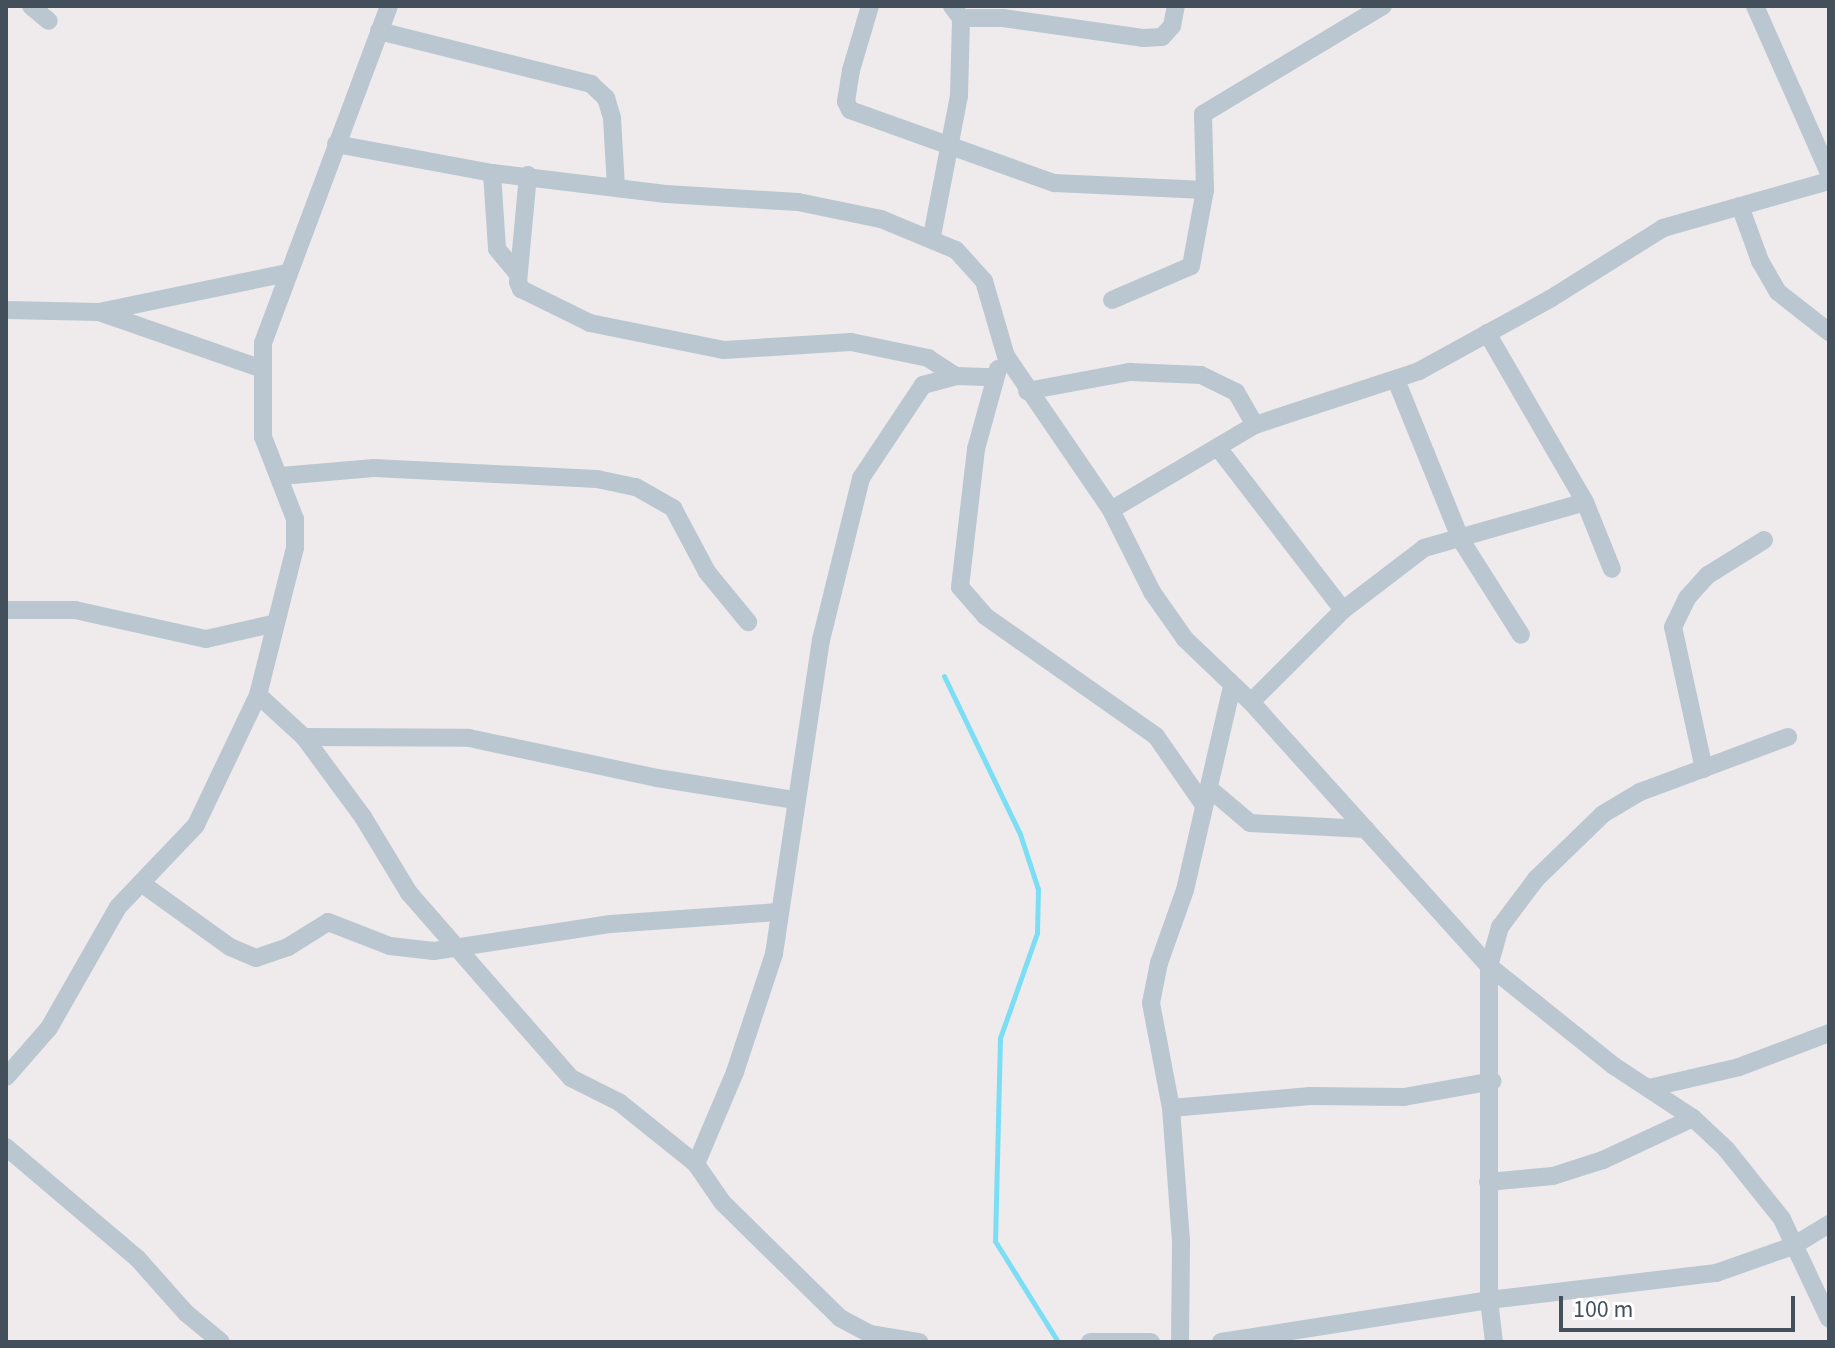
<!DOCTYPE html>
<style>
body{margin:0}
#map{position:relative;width:1835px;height:1348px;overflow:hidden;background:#efebec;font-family:"Source Sans 3",sans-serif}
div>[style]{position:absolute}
.stream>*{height:5px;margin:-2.5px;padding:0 2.5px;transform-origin:2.5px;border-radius:2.5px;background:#7cdef4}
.minor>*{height:18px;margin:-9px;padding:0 9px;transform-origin:9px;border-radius:9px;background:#bbc7d0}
span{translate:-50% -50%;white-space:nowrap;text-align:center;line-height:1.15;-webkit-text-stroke:6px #fff;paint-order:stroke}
.frame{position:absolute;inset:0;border:8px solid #43505b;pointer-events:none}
.scale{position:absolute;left:1559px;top:1296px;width:236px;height:36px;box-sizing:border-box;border:4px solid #43505b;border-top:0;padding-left:10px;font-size:24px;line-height:28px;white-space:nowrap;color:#43505b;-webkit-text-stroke:6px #fff;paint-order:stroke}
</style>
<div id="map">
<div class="stream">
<div style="left:944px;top:676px;width:175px;rotate:64.3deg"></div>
<div style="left:1020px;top:834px;width:58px;rotate:71.9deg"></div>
<div style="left:1038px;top:889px;width:44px;rotate:91.3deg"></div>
<div style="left:1037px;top:933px;width:111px;rotate:109.4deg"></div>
<div style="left:1000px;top:1038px;width:203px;rotate:91.4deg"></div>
<div style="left:995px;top:1241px;width:119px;rotate:58deg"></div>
</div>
<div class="minor">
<div style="left:31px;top:6px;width:23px;rotate:40deg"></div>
<div style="left:870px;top:6px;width:67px;rotate:106.5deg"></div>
<div style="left:851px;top:70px;width:32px;rotate:99deg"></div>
<div style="left:846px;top:102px;width:9px;rotate:63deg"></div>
<div style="left:850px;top:110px;width:217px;rotate:19.7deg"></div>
<div style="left:1054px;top:183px;width:151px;rotate:2.7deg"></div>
<div style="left:1755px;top:6px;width:183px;rotate:66.1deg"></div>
<div style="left:961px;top:18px;width:42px"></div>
<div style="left:1003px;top:18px;width:141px;rotate:8.1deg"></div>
<div style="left:1143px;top:38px;width:19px;rotate:-3deg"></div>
<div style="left:1162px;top:37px;width:15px;rotate:-48deg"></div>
<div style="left:1172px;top:26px;width:20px;rotate:-79deg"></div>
<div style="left:379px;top:31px;width:219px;rotate:14deg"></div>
<div style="left:591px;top:84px;width:21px;rotate:43deg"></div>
<div style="left:606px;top:98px;width:21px;rotate:73deg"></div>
<div style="left:612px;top:118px;width:69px;rotate:86.7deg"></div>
<div style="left:336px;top:144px;width:159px;rotate:10.5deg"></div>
<div style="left:492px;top:173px;width:175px;rotate:6.9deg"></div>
<div style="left:666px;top:194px;width:132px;rotate:3.5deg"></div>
<div style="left:798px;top:202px;width:85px;rotate:11.6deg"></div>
<div style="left:881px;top:219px;width:81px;rotate:22.5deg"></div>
<div style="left:956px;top:250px;width:42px;rotate:47.9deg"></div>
<div style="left:984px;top:281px;width:78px;rotate:73.7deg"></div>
<div style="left:1006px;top:356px;width:186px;rotate:55.7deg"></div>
<div style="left:1111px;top:510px;width:92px;rotate:63.4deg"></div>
<div style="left:1152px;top:592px;width:57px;rotate:54.9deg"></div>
<div style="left:1185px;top:639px;width:91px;rotate:43.7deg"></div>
<div style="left:1251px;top:702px;width:355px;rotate:48deg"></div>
<div style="left:1489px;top:966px;width:160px;rotate:38.7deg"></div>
<div style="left:1614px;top:1066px;width:95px;rotate:33.4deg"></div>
<div style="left:1693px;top:1118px;width:45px;rotate:43.2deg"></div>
<div style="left:1726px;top:1149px;width:90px;rotate:51.3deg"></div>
<div style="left:1782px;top:1219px;width:110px;rotate:64.8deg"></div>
<div style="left:492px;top:173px;width:76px;rotate:86.2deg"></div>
<div style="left:497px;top:249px;width:31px;rotate:50deg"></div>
<div style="left:528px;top:175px;width:107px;rotate:95.3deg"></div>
<div style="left:518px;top:282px;width:8px;rotate:67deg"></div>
<div style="left:521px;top:289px;width:77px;rotate:26.2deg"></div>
<div style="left:590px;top:323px;width:137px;rotate:11.4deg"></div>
<div style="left:724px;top:350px;width:127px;rotate:-3.6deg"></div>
<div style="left:851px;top:342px;width:79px;rotate:11.7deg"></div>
<div style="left:928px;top:358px;width:33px;rotate:33deg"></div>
<div style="left:1740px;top:206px;width:59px;rotate:70deg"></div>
<div style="left:1760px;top:261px;width:36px;rotate:60deg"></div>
<div style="left:1778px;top:292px;width:65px;rotate:38.1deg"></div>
<div style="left:932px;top:236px;width:143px;rotate:-79.1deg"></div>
<div style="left:959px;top:96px;width:78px;rotate:-88.5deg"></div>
<div style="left:961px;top:18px;width:15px;rotate:-127deg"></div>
<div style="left:1112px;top:300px;width:86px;rotate:-23.3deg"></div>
<div style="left:1191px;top:266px;width:77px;rotate:-79.6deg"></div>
<div style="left:1205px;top:190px;width:76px;rotate:-91.5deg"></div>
<div style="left:1203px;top:114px;width:210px;rotate:-31deg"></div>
<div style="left:6px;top:310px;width:93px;rotate:1.2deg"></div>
<div style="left:99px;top:312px;width:193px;rotate:-11.7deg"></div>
<div style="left:99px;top:312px;width:170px;rotate:19.2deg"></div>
<div style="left:1487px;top:333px;width:195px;rotate:59.9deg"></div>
<div style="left:1585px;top:502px;width:72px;rotate:68.1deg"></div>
<div style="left:998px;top:369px;width:83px;rotate:105.4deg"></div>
<div style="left:976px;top:449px;width:139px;rotate:96.6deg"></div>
<div style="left:960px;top:587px;width:38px;rotate:49deg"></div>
<div style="left:985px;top:616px;width:209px;rotate:35.1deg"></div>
<div style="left:1156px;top:736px;width:83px;rotate:55.3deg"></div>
<div style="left:1396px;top:380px;width:173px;rotate:67.9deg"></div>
<div style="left:1461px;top:540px;width:112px;rotate:57.7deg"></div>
<div style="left:1027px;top:391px;width:105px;rotate:-10.5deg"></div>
<div style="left:1130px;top:372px;width:71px;rotate:2.4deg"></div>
<div style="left:1201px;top:375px;width:39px;rotate:26deg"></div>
<div style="left:1236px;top:392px;width:38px;rotate:60deg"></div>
<div style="left:1219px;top:449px;width:203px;rotate:52.4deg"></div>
<div style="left:281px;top:476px;width:93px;rotate:-4.9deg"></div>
<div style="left:374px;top:468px;width:223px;rotate:2.8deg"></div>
<div style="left:597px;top:479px;width:40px;rotate:12deg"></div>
<div style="left:636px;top:487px;width:43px;rotate:29.6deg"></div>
<div style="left:673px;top:508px;width:72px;rotate:62deg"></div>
<div style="left:707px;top:572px;width:65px;rotate:50.6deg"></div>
<div style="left:1111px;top:510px;width:167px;rotate:-30.6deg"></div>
<div style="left:1255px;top:425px;width:173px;rotate:-18.2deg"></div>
<div style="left:1419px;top:371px;width:149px;rotate:-28.8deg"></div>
<div style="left:1550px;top:299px;width:133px;rotate:-32.1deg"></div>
<div style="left:1663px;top:228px;width:173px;rotate:-15.8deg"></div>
<div style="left:6px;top:610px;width:69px"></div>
<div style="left:75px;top:610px;width:134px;rotate:12.5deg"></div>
<div style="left:206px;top:639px;width:68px;rotate:-12.8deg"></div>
<div style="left:258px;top:695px;width:62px;rotate:42.4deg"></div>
<div style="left:304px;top:737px;width:99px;rotate:53.6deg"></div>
<div style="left:363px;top:817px;width:89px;rotate:58.8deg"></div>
<div style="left:409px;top:893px;width:246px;rotate:48.8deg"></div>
<div style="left:571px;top:1078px;width:54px;rotate:26.6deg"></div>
<div style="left:619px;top:1102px;width:99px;rotate:38.8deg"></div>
<div style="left:696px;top:1164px;width:46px;rotate:55.6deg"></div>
<div style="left:722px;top:1202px;width:165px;rotate:44.5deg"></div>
<div style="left:840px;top:1318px;width:34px;rotate:28deg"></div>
<div style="left:870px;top:1334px;width:50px;rotate:9.3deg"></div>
<div style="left:1251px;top:702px;width:130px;rotate:-45deg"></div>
<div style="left:1343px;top:610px;width:102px;rotate:-37.4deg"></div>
<div style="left:1424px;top:548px;width:167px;rotate:-15.9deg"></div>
<div style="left:304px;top:737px;width:165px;rotate:0.3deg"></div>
<div style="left:469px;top:738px;width:192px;rotate:12deg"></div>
<div style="left:657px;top:778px;width:140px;rotate:9.1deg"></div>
<div style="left:1704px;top:769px;width:145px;rotate:-102.3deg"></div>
<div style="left:1673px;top:627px;width:32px;rotate:-64deg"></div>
<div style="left:1687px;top:598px;width:31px;rotate:-48deg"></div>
<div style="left:1708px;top:575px;width:66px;rotate:-32deg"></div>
<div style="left:1210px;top:789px;width:52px;rotate:40.4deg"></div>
<div style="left:1250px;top:823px;width:116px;rotate:3deg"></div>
<div style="left:141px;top:883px;width:110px;rotate:35.7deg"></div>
<div style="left:230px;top:947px;width:28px;rotate:23deg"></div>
<div style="left:256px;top:958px;width:34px;rotate:-19deg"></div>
<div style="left:288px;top:947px;width:47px;rotate:-32deg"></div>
<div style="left:328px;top:922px;width:66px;rotate:21.2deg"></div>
<div style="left:390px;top:946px;width:44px;rotate:6.5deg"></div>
<div style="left:434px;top:951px;width:179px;rotate:-8.7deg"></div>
<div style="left:611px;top:924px;width:167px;rotate:-4.1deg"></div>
<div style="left:6px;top:1077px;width:65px;rotate:-48.7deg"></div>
<div style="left:49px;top:1028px;width:139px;rotate:-60.3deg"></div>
<div style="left:118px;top:907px;width:113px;rotate:-46.4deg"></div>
<div style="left:196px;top:825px;width:144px;rotate:-64.5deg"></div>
<div style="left:258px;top:695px;width:152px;rotate:-75.9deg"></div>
<div style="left:295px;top:548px;width:29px;rotate:-90deg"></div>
<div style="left:295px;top:519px;width:88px;rotate:-111.3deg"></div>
<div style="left:263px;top:437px;width:94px;rotate:-90deg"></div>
<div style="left:263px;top:343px;width:360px;rotate:-69.5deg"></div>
<div style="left:1649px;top:1088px;width:92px;rotate:-13.1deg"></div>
<div style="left:1739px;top:1067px;width:96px;rotate:-20.7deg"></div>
<div style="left:1171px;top:1108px;width:140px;rotate:-4.9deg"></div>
<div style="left:1310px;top:1096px;width:94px;rotate:0.6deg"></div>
<div style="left:1404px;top:1097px;width:90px;rotate:-10.2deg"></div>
<div style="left:6px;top:1147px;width:173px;rotate:40.3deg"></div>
<div style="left:138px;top:1259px;width:72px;rotate:48.4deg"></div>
<div style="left:186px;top:1313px;width:45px;rotate:39.6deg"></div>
<div style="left:696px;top:1164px;width:100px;rotate:-67deg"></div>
<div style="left:735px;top:1072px;width:124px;rotate:-71.7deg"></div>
<div style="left:774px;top:954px;width:317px;rotate:-81.5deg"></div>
<div style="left:821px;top:640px;width:167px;rotate:-76.1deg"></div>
<div style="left:861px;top:478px;width:112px;rotate:-56.3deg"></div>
<div style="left:923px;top:385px;width:34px;rotate:-15deg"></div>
<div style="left:956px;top:376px;width:37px;rotate:2deg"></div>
<div style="left:1488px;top:1182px;width:65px;rotate:-5.3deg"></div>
<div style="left:1553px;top:1176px;width:52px;rotate:-17.7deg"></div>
<div style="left:1603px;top:1160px;width:99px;rotate:-25deg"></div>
<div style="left:1090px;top:1342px;width:61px"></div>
<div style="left:1180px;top:1342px;width:101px;rotate:-89.4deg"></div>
<div style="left:1181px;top:1241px;width:133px;rotate:-94.3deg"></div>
<div style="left:1171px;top:1108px;width:107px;rotate:-100.8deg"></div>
<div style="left:1151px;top:1003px;width:41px;rotate:-78.7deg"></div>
<div style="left:1159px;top:963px;width:77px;rotate:-70.4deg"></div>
<div style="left:1185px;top:890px;width:208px;rotate:-77deg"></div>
<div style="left:1221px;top:1342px;width:271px;rotate:-8.9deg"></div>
<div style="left:1489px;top:1300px;width:229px;rotate:-6.8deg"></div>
<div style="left:1716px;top:1273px;width:82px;rotate:-19.3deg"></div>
<div style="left:1793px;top:1246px;width:42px;rotate:-31.4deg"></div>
<div style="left:1494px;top:1342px;width:42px;rotate:-96.8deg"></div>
<div style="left:1489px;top:1300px;width:334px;rotate:-90deg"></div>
<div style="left:1489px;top:966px;width:41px;rotate:-74.2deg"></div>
<div style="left:1500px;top:927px;width:60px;rotate:-53.1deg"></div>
<div style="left:1536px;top:879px;width:93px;rotate:-44.1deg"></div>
<div style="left:1603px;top:814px;width:43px;rotate:-30.7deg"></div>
<div style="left:1640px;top:792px;width:158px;rotate:-20.4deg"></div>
</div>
<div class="frame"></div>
<div class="scale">100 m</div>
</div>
